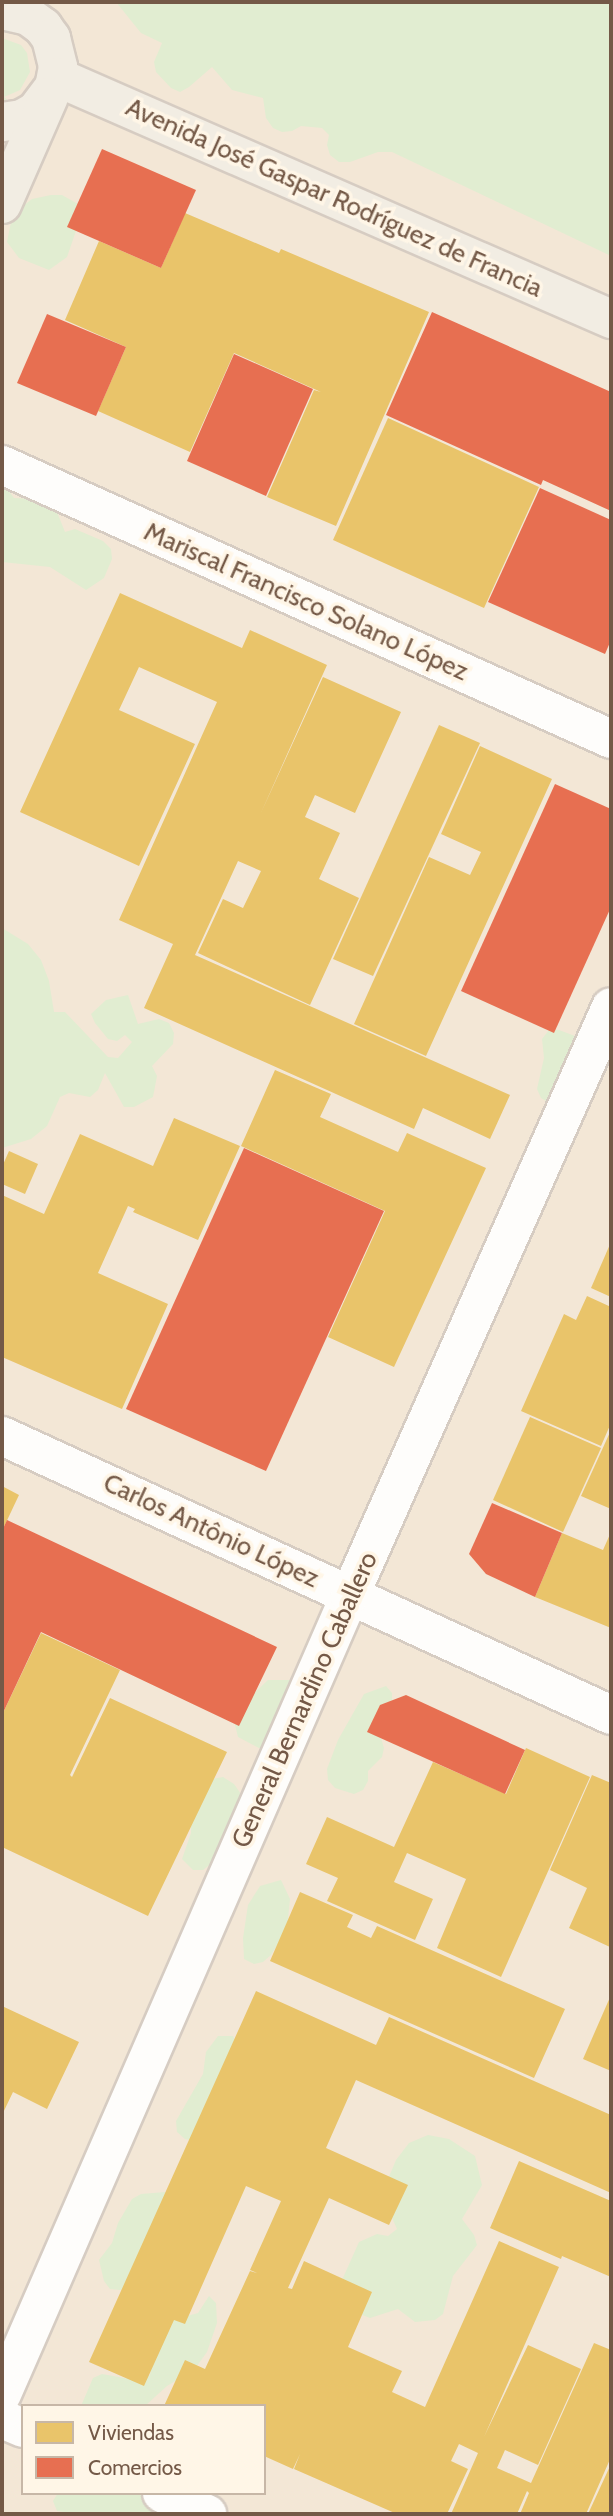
<!DOCTYPE html>
<meta charset="utf-8">
<style>
body{margin:0}
#map{position:relative;width:613px;height:2516px;overflow:hidden;background:#f7f1e6;font-family:Cabin,sans-serif}
div>[style]{position:absolute}
.residential>*{inset:0;background:#f3e7d6}
.green>*{inset:0;background:#e1edd1}
.homes>*{inset:0;background:#e9c46a}
.shops>*{inset:0;background:#e76f51}
.roads{filter:drop-shadow(2px 0 #d6ccc2) drop-shadow(-2px 0 #d6ccc2) drop-shadow(0 2px #d6ccc2) drop-shadow(0 -2px #d6ccc2)}
.minor>*{height:38px;margin:-19px;padding:0 19px;transform-origin:19px;border-radius:19px;background:#fefdfb}
.major>*{height:38px;margin:-19px;padding:0 19px;transform-origin:19px;border-radius:19px;background:#f2ede3}
span{translate:-50% -50%;white-space:nowrap;text-align:center;line-height:1.15;-webkit-text-stroke:7px #fff6e7;paint-order:stroke}
.street-label{font-size:26px;color:#745947}
.frame{position:absolute;inset:0;border:4px solid #745947;pointer-events:none}
.legend{position:absolute;left:21px;top:2404px;width:245px;height:91px;box-sizing:border-box;background:#fff6e7;border:2px solid #c7b7a7;margin:0;padding:9px 12px;list-style:none;font-size:21px;color:#745947}
.legend li{display:flex;align-items:center;gap:14px;height:35px}
.legend b{width:35px;border:2px solid #c7b7a7}
</style>
<div id="map">
<div class="residential">
<div style="clip-path:polygon(evenodd,2px 2px,233px 2px,611px 232px,611px 2514px,2px 2514px,2px 2px,23px 2406px,264px 2406px,264px 2493px,23px 2493px,23px 2406px)"></div>
</div>
<div class="green">
<div style="clip-path:polygon(116px 2px,611px 2px,611px 256px,392px 152px,378px 152px,350px 162px,339px 162px,330px 155px,327px 145px,329px 135px,322px 128px,301px 126px,292px 131px,282px 132px,273px 128px,266px 118px,263px 98px,232px 90px,212px 67px,189px 87px,180px 92px,171px 88px,156px 72px,154px 62px,162px 43px,141px 33px)"></div>
<div style="clip-path:polygon(2px 38px,21px 45px,27px 53px,30px 72px,20px 90px,4px 97px,10px 102px,2px 138px)"></div>
<div style="clip-path:polygon(51px 195px,62px 195px,78px 204px,78px 225px,67px 257px,49px 270px,19px 258px,7px 242px,11px 222px,23px 206px,32px 199px)"></div>
<div style="clip-path:polygon(2px 482px,14px 498px,35px 499px,55px 507px,65px 532px,75px 529px,103px 541px,111px 549px,112px 559px,104px 578px,86px 590px,50px 567px,2px 562px)"></div>
<div style="clip-path:polygon(2px 928px,28px 944px,41px 960px,49px 981px,54px 1012px,65px 1012px,108px 1057px,118px 1058px,132px 1042px,125px 1035px,117px 1041px,108px 1039px,95px 1023px,91px 1014px,106px 1000px,128px 995px,138px 1024px,159px 1019px,169px 1023px,174px 1033px,173px 1044px,152px 1066px,157px 1076px,153px 1097px,134px 1107px,124px 1107px,105px 1073px,98px 1090px,90px 1097px,69px 1093px,60px 1097px,47px 1126px,31px 1139px,2px 1148px)"></div>
<div style="clip-path:polygon(549px 1030px,559px 1030px,575px 1036px,581px 1046px,551px 1104px,541px 1098px,537px 1089px,544px 1058px,542px 1039px)"></div>
<div style="clip-path:polygon(268px 1680px,290px 1680px,295px 1689px,269px 1747px,259px 1748px,238px 1737px,234px 1721px,252px 1695px)"></div>
<div style="clip-path:polygon(386px 1686px,392px 1693px,392px 1703px,381px 1738px,384px 1748px,382px 1757px,368px 1771px,368px 1781px,363px 1790px,354px 1794px,335px 1788px,328px 1780px,327px 1769px,338px 1740px,364px 1694px)"></div>
<div style="clip-path:polygon(223px 1777px,234px 1784px,243px 1797px,217px 1859px,203px 1870px,193px 1870px,182px 1859px,191px 1833px,191px 1817px,212px 1779px)"></div>
<div style="clip-path:polygon(281px 1880px,290px 1899px,287px 1929px,271px 1955px,263px 1962px,254px 1964px,244px 1959px,243px 1938px,248px 1905px,260px 1886px)"></div>
<div style="clip-path:polygon(218px 2036px,233px 2036px,242px 2055px,195px 2141px,185px 2139px,177px 2132px,176px 2121px,203px 2074px,206px 2052px)"></div>
<div style="clip-path:polygon(428px 2135px,449px 2139px,475px 2156px,482px 2185px,462px 2219px,474px 2235px,477px 2245px,453px 2276px,443px 2314px,435px 2320px,415px 2322px,398px 2309px,370px 2318px,360px 2314px,342px 2280px,359px 2242px,377px 2234px,388px 2236px,397px 2229px,389px 2211px,388px 2179px,396px 2160px,409px 2143px)"></div>
<div style="clip-path:polygon(165px 2192px,171px 2200px,138px 2284px,120px 2290px,110px 2289px,104px 2281px,99px 2260px,112px 2243px,118px 2223px,132px 2199px,141px 2194px)"></div>
<div style="clip-path:polygon(209px 2296px,216px 2303px,217px 2323px,207px 2352px,194px 2370px,167px 2386px,145px 2406px,81px 2406px,93px 2378px,102px 2374px,141px 2381px,150px 2375px,153px 2355px,147px 2327px,198px 2313px)"></div>
<div style="clip-path:polygon(58px 2493px,176px 2493px,170px 2514px,77px 2514px,57px 2511px,53px 2501px)"></div>
</div>
<div class="homes">
<div style="clip-path:polygon(185px 213px,279px 253px,281px 249px,429px 312px,336px 526px,267px 497px,314px 390px,321px 392px,234px 353px,190px 452px,98px 411px,126px 347px,65px 320px,99px 241px,161px 268px)"></div>
<div style="clip-path:polygon(388px 418px,539px 487px,484px 608px,333px 540px)"></div>
<div style="clip-path:polygon(120px 593px,242px 648px,250px 630px,327px 665px,260px 815px,323px 677px,401px 712px,355px 813px,315px 795px,305px 817px,340px 833px,319px 879px,359px 898px,310px 1005px,198px 953px,223px 899px,243px 908px,261px 871px,238px 861px,195px 955px,510px 1095px,490px 1139px,423px 1108px,414px 1129px,144px 1008px,173px 944px,119px 920px,217px 702px,139px 667px,119px 710px,195px 744px,139px 866px,20px 812px)"></div>
<div style="clip-path:polygon(439px 725px,480px 743px,373px 976px,333px 959px)"></div>
<div style="clip-path:polygon(480px 746px,552px 779px,426px 1056px,354px 1024px,429px 857px,470px 875px,481px 852px,441px 834px)"></div>
<div style="clip-path:polygon(275px 1070px,331px 1094px,320px 1117px,398px 1152px,407px 1133px,486px 1168px,394px 1367px,328px 1337px,385px 1211px,241px 1146px)"></div>
<div style="clip-path:polygon(174px 1118px,240px 1146px,198px 1240px,133px 1212px,135px 1209px,128px 1206px,98px 1273px,168px 1304px,122px 1409px,2px 1357px,2px 1195px,44px 1214px,80px 1134px,153px 1166px)"></div>
<div style="clip-path:polygon(9px 1151px,38px 1164px,25px 1194px,2px 1184px,2px 1167px)"></div>
<div style="clip-path:polygon(611px 1242px,611px 1297px,591px 1288px)"></div>
<div style="clip-path:polygon(587px 1296px,611px 1307px,611px 1423px,601px 1446px,521px 1411px,564px 1314px,576px 1320px)"></div>
<div style="clip-path:polygon(530px 1417px,601px 1448px,563px 1532px,493px 1500px)"></div>
<div style="clip-path:polygon(611px 1430px,611px 1509px,581px 1496px)"></div>
<div style="clip-path:polygon(2px 1486px,19px 1495px,2px 1531px)"></div>
<div style="clip-path:polygon(611px 1532px,611px 1628px,535px 1597px,562px 1533px,603px 1550px)"></div>
<div style="clip-path:polygon(41px 1633px,120px 1670px,70px 1775px,72px 1777px,110px 1698px,227px 1752px,148px 1916px,2px 1847px,2px 1715px)"></div>
<div style="clip-path:polygon(526px 1748px,590px 1777px,501px 1977px,437px 1948px,469px 1872px,466px 1879px,407px 1853px,394px 1882px,433px 1899px,415px 1940px,327px 1901px,338px 1878px,306px 1864px,327px 1817px,394px 1847px,433px 1762px,506px 1794px)"></div>
<div style="clip-path:polygon(592px 1775px,611px 1783px,610px 1947px,569px 1928px,587px 1888px,550px 1870px)"></div>
<div style="clip-path:polygon(300px 1892px,353px 1915px,347px 1927px,371px 1938px,377px 1926px,565px 2009px,534px 2078px,270px 1961px)"></div>
<div style="clip-path:polygon(256px 1991px,376px 2045px,389px 2017px,611px 2115px,611px 2193px,356px 2080px,326px 2148px,408px 2185px,389px 2225px,329px 2198px,288px 2288px,292px 2289px,304px 2261px,372px 2292px,348px 2347px,402px 2371px,392px 2392px,425px 2407px,499px 2241px,559px 2267px,484px 2437px,528px 2345px,581px 2369px,538px 2465px,505px 2450px,497px 2468px,531px 2483px,594px 2343px,611px 2350px,611px 2457px,586px 2514px,520px 2514px,529px 2493px,527px 2491px,517px 2514px,451px 2514px,478px 2453px,459px 2444px,451px 2461px,468px 2469px,447px 2514px,397px 2514px,294px 2469px,300px 2454px,293px 2469px,264px 2456px,264px 2406px,164px 2406px,185px 2360px,205px 2369px,250px 2271px,257px 2273px,250px 2270px,281px 2201px,246px 2186px,185px 2324px,174px 2320px,144px 2386px,89px 2362px)"></div>
<div style="clip-path:polygon(611px 1995px,611px 2071px,583px 2059px)"></div>
<div style="clip-path:polygon(2px 2006px,79px 2042px,47px 2109px,13px 2092px,2px 2115px)"></div>
<div style="clip-path:polygon(519px 2161px,611px 2201px,611px 2277px,562px 2256px,561px 2259px,490px 2228px)"></div>
<div style="clip-path:polygon(611px 2464px,611px 2514px,588px 2514px)"></div>
</div>
<div class="shops">
<div style="clip-path:polygon(102px 149px,196px 190px,161px 268px,67px 227px)"></div>
<div style="clip-path:polygon(432px 312px,611px 392px,611px 511px,543px 480px,541px 485px,386px 415px)"></div>
<div style="clip-path:polygon(47px 314px,126px 347px,96px 416px,17px 383px)"></div>
<div style="clip-path:polygon(234px 354px,313px 389px,266px 496px,187px 461px)"></div>
<div style="clip-path:polygon(540px 488px,611px 520px,611px 640px,605px 654px,488px 602px)"></div>
<div style="clip-path:polygon(555px 784px,611px 809px,611px 907px,554px 1033px,461px 991px)"></div>
<div style="clip-path:polygon(244px 1148px,384px 1211px,266px 1471px,126px 1409px)"></div>
<div style="clip-path:polygon(492px 1503px,562px 1533px,535px 1597px,486px 1574px,469px 1554px)"></div>
<div style="clip-path:polygon(7px 1520px,277px 1647px,239px 1726px,41px 1632px,2px 1715px,2px 1531px)"></div>
<div style="clip-path:polygon(406px 1695px,525px 1750px,505px 1794px,367px 1732px,380px 1705px)"></div>
</div>
<div class="roads">
<div class="minor">
<div style="left:2px;top:465px;width:668px;rotate:24.22deg"></div>
<div style="left:2px;top:1436px;width:670px;rotate:24.61deg"></div>
<div style="left:2px;top:2394px;width:871px;rotate:-66.46deg"></div>
<div style="left:350px;top:1595px;width:643px;rotate:-66.06deg"></div>
<div style="left:2px;top:2419px;width:23px;rotate:23deg"></div>
<div style="left:162px;top:2493px;width:50px;rotate:25deg"></div>
</div>
<div class="major">
<div style="left:2px;top:10px;width:27px;rotate:13deg"></div>
<div style="left:28px;top:16px;width:19px;rotate:36deg"></div>
<div style="left:43px;top:27px;width:14px;rotate:54deg"></div>
<div style="left:51px;top:38px;width:30px;rotate:76deg"></div>
<div style="left:58px;top:67px;width:20px;rotate:101deg"></div>
<div style="left:54px;top:87px;width:30px;rotate:127deg"></div>
<div style="left:36px;top:111px;width:16px;rotate:150deg"></div>
<div style="left:22px;top:119px;width:20px;rotate:171deg"></div>
<div style="left:57px;top:77px;width:605px;rotate:23.6deg"></div>
<div style="left:2px;top:204px;width:117px;rotate:-66.3deg"></div>
</div>
</div>
<div class="street-label">
<span style="left:334px;top:198px;rotate:24deg">Avenida José Gaspar Rodríguez de Francia</span>
<span style="left:306px;top:602px;rotate:24deg">Mariscal Francisco Solano López</span>
<span style="left:211px;top:1531px;rotate:25deg">Carlos Antônio López</span>
<span style="left:305px;top:1700px;rotate:-66deg">General Bernardino Caballero</span>
</div>
<div class="frame"></div>
<ul class="legend">
<li><b style="height:19px;background:#e9c46a"></b>Viviendas</li>
<li><b style="height:19px;background:#e76f51"></b>Comercios</li>
</ul>
</div>
